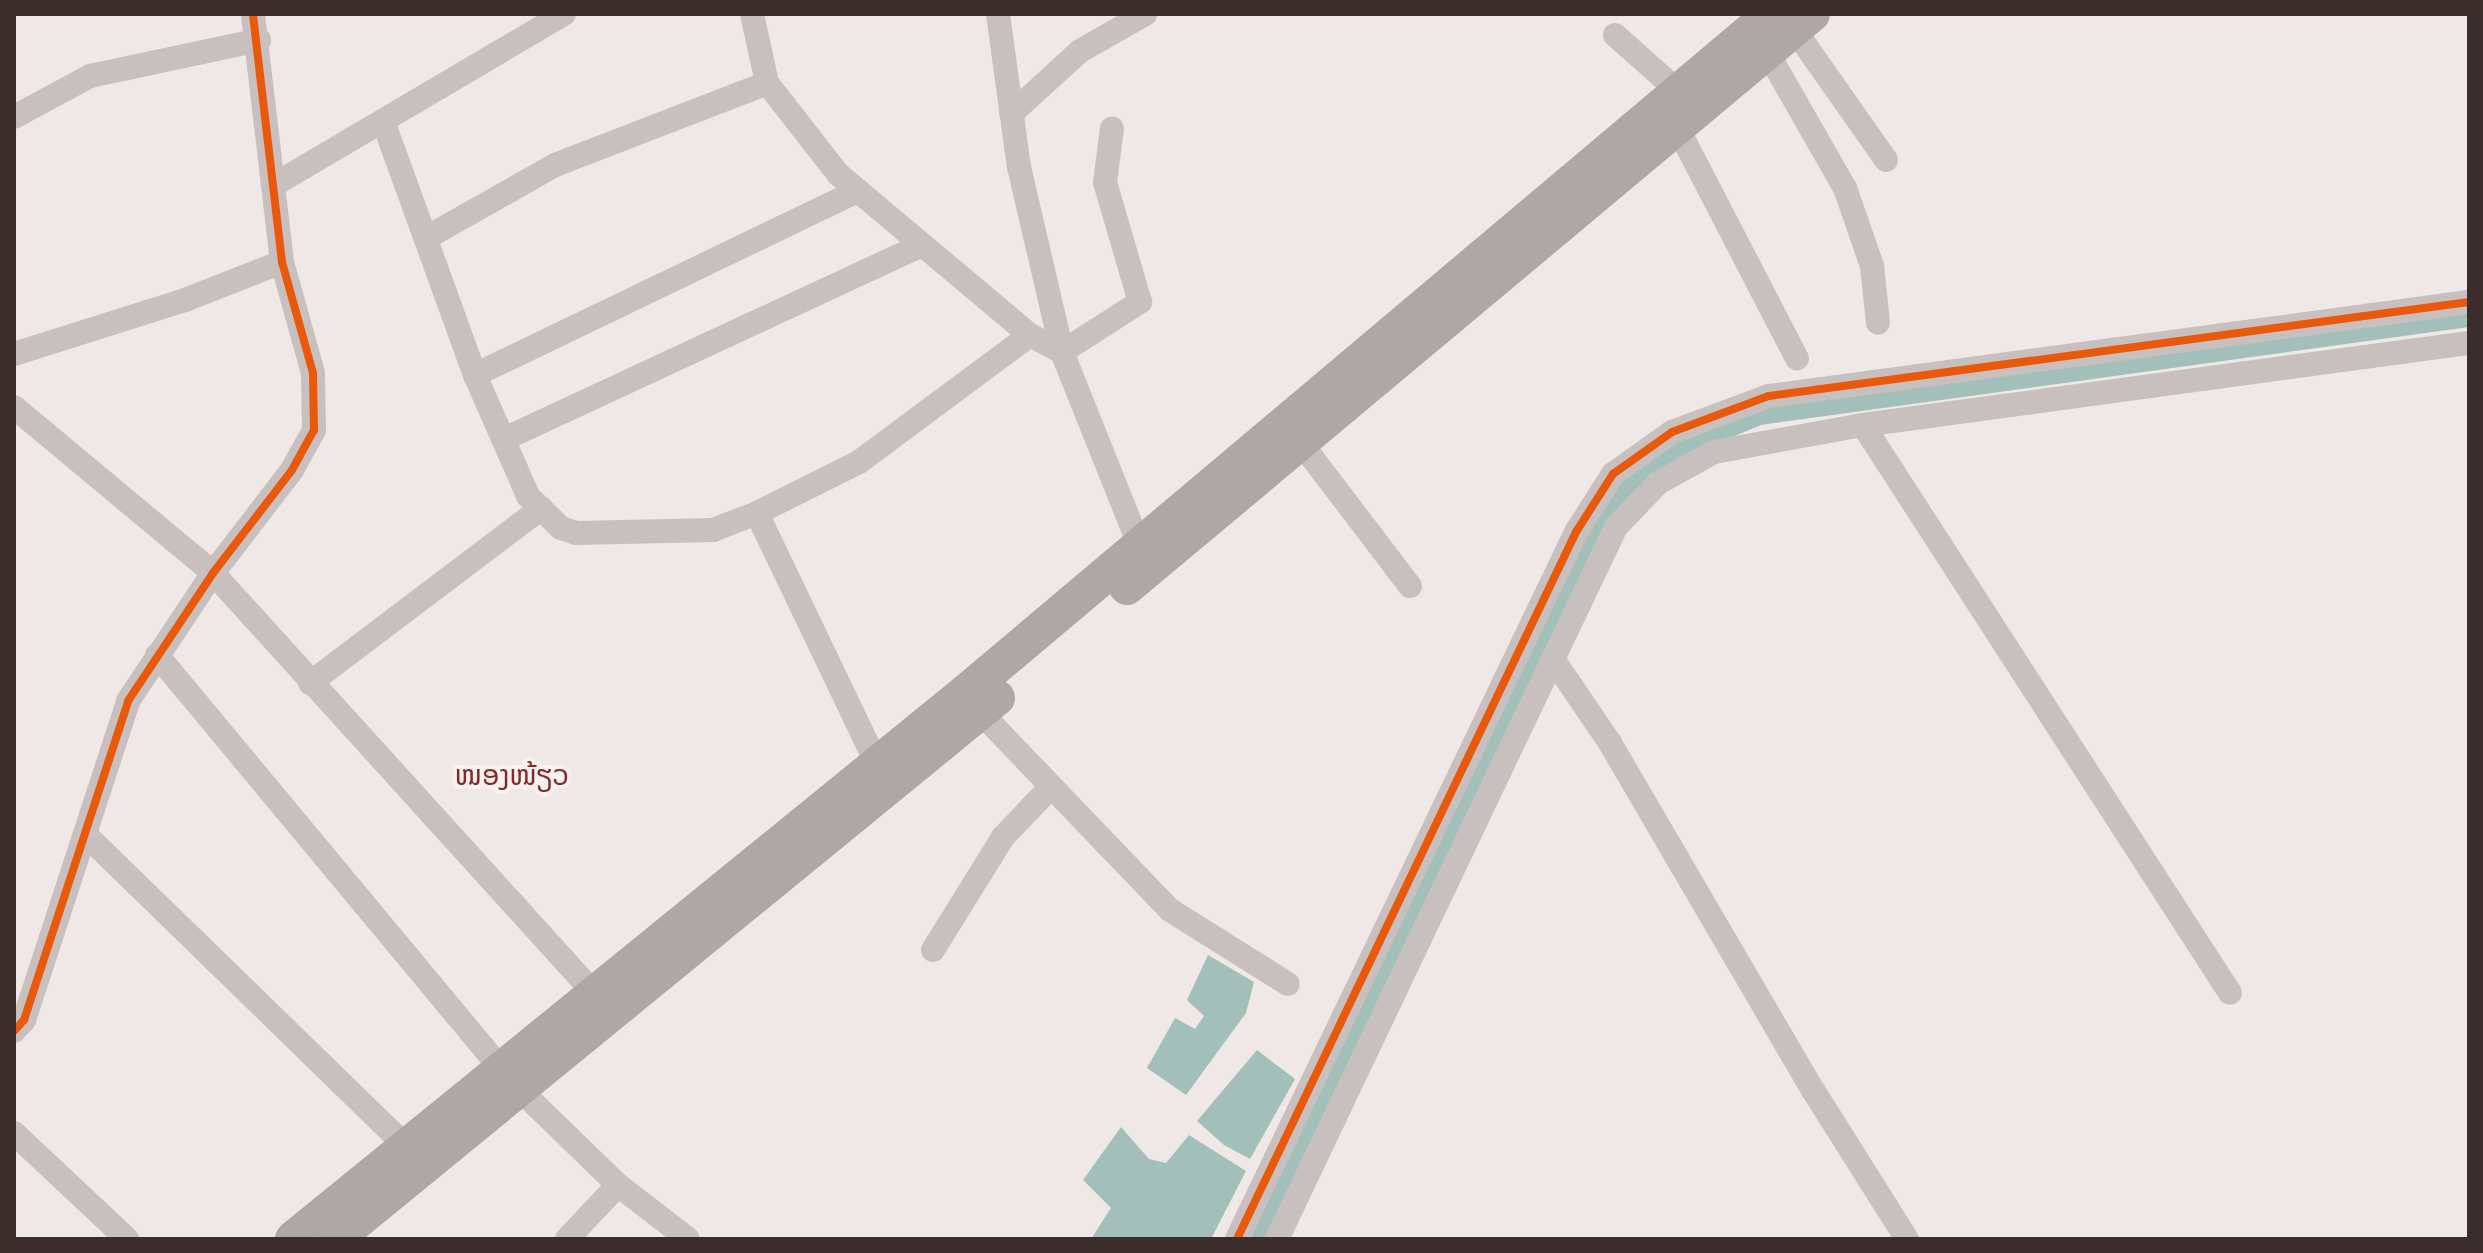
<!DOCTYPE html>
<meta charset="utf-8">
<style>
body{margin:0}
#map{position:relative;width:2483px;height:1253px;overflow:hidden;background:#efe8e6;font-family:Karla,"Noto Sans Lao",sans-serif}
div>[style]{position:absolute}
.water>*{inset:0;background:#a2c0b9}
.canal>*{height:20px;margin:-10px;padding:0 10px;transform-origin:10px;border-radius:10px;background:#a2c0b9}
.minor>*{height:24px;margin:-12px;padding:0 12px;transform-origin:12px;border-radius:12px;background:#c8c0be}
.highway>*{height:36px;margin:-18px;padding:0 18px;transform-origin:18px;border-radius:18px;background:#aea7a5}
.cycleway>*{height:8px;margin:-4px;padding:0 4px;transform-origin:4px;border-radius:4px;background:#e8590c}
span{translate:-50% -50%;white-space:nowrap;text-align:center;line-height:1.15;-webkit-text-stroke:8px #faf2ee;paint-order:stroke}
.quarter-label{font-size:28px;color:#862728}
.frame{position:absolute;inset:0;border:16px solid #3a2d2c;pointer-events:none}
</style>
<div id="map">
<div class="water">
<div style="clip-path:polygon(1208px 955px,1254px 982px,1246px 1013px,1186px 1095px,1147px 1068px,1175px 1018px,1195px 1029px,1204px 1016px,1187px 1000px)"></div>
<div style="clip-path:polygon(1257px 1050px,1295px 1079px,1250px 1159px,1224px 1145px,1197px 1121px)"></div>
<div style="clip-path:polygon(1121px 1127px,1149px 1159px,1166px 1163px,1189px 1135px,1246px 1171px,1211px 1239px,1091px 1239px,1111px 1208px,1083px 1180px)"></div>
</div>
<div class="canal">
<div style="left:1254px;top:1239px;width:170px;rotate:-62.7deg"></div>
<div style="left:1332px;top:1088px;width:589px;rotate:-64.87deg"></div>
<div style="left:1582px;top:555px;width:83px;rotate:-56.3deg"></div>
<div style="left:1628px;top:486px;width:72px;rotate:-34.8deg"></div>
<div style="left:1687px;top:445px;width:78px;rotate:-22.6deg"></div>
<div style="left:1759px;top:415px;width:717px;rotate:-7.86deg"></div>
</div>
<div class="minor">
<div style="left:752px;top:14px;width:71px;rotate:77.7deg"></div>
<div style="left:767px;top:83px;width:115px;rotate:52deg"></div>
<div style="left:838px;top:174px;width:251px;rotate:40deg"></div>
<div style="left:1030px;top:335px;width:36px;rotate:28deg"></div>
<div style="left:1062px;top:352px;width:93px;rotate:-32.7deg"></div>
<div style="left:1140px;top:302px;width:125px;rotate:-106.3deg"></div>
<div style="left:1105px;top:182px;width:54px;rotate:-82.6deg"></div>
<div style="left:998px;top:14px;width:154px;rotate:82.2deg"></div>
<div style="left:1019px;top:167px;width:190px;rotate:76.9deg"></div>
<div style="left:1062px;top:352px;width:221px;rotate:68.2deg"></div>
<div style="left:1794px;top:29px;width:160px;rotate:54.9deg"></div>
<div style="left:1615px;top:35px;width:83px;rotate:41.6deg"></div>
<div style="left:1767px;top:52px;width:157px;rotate:60.2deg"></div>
<div style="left:1845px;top:188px;width:83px;rotate:70.9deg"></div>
<div style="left:1872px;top:266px;width:57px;rotate:84deg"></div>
<div style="left:1011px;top:114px;width:93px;rotate:-42.4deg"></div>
<div style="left:1080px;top:51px;width:75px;rotate:-29.6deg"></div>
<div style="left:14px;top:117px;width:86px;rotate:-28.3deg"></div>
<div style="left:90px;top:76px;width:173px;rotate:-12deg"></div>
<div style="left:383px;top:121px;width:270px;rotate:70.1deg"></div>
<div style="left:475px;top:375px;width:132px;rotate:66.3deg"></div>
<div style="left:528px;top:496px;width:46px;rotate:44.1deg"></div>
<div style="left:561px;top:528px;width:16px;rotate:18deg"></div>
<div style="left:576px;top:533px;width:137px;rotate:-1.3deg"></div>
<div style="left:713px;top:530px;width:47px;rotate:-21.1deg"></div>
<div style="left:1676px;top:125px;width:263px;rotate:62.6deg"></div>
<div style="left:277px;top:183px;width:333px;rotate:-30.5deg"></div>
<div style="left:426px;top:238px;width:148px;rotate:-29.5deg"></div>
<div style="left:555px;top:165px;width:227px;rotate:-21.1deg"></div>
<div style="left:14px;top:354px;width:179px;rotate:-17.5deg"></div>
<div style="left:185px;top:300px;width:104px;rotate:-21.4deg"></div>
<div style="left:475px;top:375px;width:425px;rotate:-25.7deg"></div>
<div style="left:14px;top:407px;width:259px;rotate:39.8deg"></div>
<div style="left:213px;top:573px;width:567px;rotate:47.79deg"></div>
<div style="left:1863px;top:425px;width:676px;rotate:57.13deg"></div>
<div style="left:504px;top:439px;width:461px;rotate:-24.9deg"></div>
<div style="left:1301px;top:443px;width:180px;rotate:52.7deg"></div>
<div style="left:157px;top:655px;width:541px;rotate:50.25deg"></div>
<div style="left:1555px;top:662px;width:98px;rotate:55.8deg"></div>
<div style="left:1610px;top:743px;width:402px;rotate:59.7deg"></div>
<div style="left:1813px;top:1090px;width:176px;rotate:57.8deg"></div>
<div style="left:310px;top:683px;width:290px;rotate:-37.1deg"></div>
<div style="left:980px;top:712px;width:274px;rotate:46.2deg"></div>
<div style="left:1170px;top:910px;width:139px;rotate:32.1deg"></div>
<div style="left:877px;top:764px;width:278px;rotate:-115.6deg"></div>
<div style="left:757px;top:513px;width:114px;rotate:-26.6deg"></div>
<div style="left:859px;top:462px;width:213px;rotate:-36.6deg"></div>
<div style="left:85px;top:834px;width:449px;rotate:44.2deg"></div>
<div style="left:933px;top:950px;width:133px;rotate:-58.2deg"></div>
<div style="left:1003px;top:837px;width:68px;rotate:-46.2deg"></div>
<div style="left:14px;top:1031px;width:15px;rotate:-48deg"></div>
<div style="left:24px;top:1020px;width:336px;rotate:-71.9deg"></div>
<div style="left:128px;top:701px;width:154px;rotate:-56.4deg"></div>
<div style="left:213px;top:573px;width:130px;rotate:-52.5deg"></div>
<div style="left:292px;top:470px;width:46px;rotate:-61.2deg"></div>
<div style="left:314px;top:430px;width:57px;rotate:-91deg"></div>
<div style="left:313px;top:373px;width:115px;rotate:-105.6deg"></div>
<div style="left:282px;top:262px;width:250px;rotate:-96.7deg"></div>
<div style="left:519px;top:1089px;width:138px;rotate:44.1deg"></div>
<div style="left:618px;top:1185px;width:88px;rotate:37.6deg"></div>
<div style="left:14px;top:1133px;width:155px;rotate:43.2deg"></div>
<div style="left:567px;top:1239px;width:74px;rotate:-46.6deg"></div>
<div style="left:1237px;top:1239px;width:784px;rotate:-64.38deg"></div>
<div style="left:1576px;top:532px;width:69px;rotate:-57.5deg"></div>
<div style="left:1613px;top:474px;width:72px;rotate:-35.4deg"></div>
<div style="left:1672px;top:432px;width:103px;rotate:-20.4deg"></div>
<div style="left:1769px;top:396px;width:706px;rotate:-7.65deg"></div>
<div style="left:1277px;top:1239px;width:789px;rotate:-64.54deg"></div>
<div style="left:1616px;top:527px;width:61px;rotate:-46.3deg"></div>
<div style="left:1658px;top:483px;width:64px;rotate:-29deg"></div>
<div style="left:1714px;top:452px;width:151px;rotate:-10.3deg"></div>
<div style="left:1863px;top:425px;width:612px;rotate:-7.71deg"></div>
</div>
<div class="highway">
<div style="left:1127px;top:587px;width:893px;rotate:-39.91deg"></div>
<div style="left:293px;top:1239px;width:867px;rotate:-39.1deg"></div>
<div style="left:966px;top:692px;width:1052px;rotate:-40.11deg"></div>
<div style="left:335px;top:1239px;width:855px;rotate:-39.26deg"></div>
</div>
<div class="cycleway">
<div style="left:14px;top:1031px;width:15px;rotate:-48deg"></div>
<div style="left:24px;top:1020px;width:336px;rotate:-71.9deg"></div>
<div style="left:128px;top:701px;width:154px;rotate:-56.4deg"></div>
<div style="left:213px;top:573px;width:130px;rotate:-52.5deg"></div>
<div style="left:292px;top:470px;width:46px;rotate:-61.2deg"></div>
<div style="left:314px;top:430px;width:57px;rotate:-91deg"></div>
<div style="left:313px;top:373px;width:115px;rotate:-105.6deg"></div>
<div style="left:282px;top:262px;width:250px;rotate:-96.7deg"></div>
<div style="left:1237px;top:1239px;width:784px;rotate:-64.38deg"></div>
<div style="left:1576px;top:532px;width:69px;rotate:-57.5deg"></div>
<div style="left:1613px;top:474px;width:72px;rotate:-35.4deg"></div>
<div style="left:1672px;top:432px;width:103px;rotate:-20.4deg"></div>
<div style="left:1769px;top:396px;width:706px;rotate:-7.65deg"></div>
</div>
<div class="quarter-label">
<span style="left:512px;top:776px">ໜອງໜ້ຽວ</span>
</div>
<div class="frame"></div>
</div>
